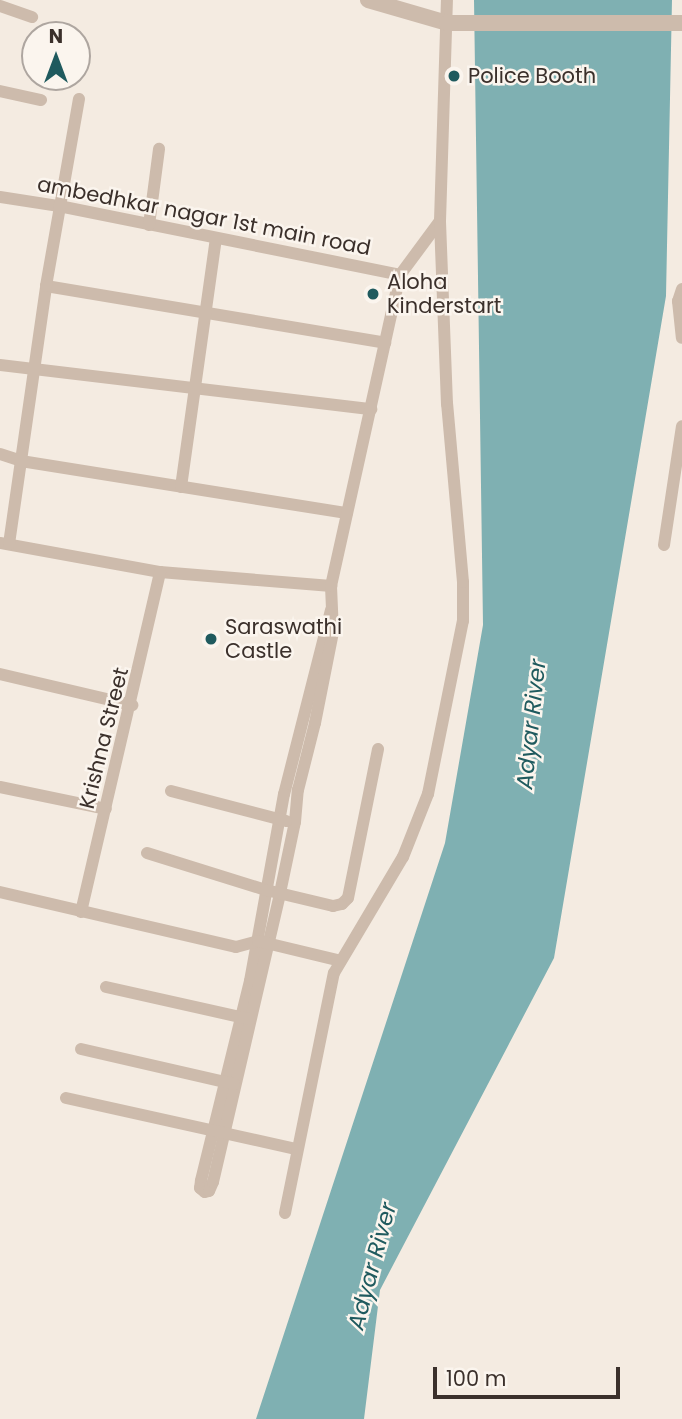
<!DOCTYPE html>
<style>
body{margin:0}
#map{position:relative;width:682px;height:1419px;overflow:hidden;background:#f4ebe1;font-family:Poppins,sans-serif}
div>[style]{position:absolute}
.water>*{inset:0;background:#7fb0b2}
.minor>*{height:12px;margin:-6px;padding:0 6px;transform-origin:6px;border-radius:6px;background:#cdbbac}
.tertiary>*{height:16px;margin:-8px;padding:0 8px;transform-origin:8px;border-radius:8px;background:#cdbbac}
.dots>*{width:19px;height:19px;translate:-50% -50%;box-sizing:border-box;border:4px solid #fbf5ee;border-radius:50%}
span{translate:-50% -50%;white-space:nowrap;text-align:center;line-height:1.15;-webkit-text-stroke:5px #fbf5ee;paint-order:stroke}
.poi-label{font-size:21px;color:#3b302b}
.left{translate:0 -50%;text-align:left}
.street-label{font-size:21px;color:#3b302b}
.water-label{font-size:23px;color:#1f5a5e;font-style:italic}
.north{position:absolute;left:21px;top:21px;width:70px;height:70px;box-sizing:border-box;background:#fbf5ee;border:2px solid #aea6a0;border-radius:50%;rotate:0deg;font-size:19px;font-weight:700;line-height:28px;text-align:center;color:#3b302b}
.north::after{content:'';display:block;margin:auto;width:24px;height:32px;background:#1f5a5e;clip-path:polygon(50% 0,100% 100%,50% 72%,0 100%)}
.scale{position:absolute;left:433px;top:1367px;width:187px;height:32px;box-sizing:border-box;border:4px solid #3b302b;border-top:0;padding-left:9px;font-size:21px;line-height:24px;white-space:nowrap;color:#3b302b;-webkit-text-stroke:5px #fbf5ee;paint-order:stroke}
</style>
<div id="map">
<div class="water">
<div style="clip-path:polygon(474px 0,672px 0,666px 296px,554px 958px,380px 1290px,364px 1419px,256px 1419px,445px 843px,483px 625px)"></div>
</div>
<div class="minor">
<div style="left:0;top:6px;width:34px;rotate:19deg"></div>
<div style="left:0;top:91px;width:42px;rotate:12.4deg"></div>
<div style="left:0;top:197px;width:60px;rotate:8.7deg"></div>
<div style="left:59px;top:206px;width:348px;rotate:11.4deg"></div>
<div style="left:149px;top:225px;width:77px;rotate:-82.5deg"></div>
<div style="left:46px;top:286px;width:344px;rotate:9.5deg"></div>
<div style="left:682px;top:289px;width:13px;rotate:108deg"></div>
<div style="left:678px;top:301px;width:37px;rotate:84deg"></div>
<div style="left:0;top:365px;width:374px;rotate:6.8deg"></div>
<div style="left:0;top:454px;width:22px;rotate:18deg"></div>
<div style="left:21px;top:461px;width:330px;rotate:9.1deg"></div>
<div style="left:181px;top:487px;width:250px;rotate:-82deg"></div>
<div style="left:0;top:543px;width:163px;rotate:10.3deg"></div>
<div style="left:160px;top:572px;width:172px;rotate:4.7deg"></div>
<div style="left:9px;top:544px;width:261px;rotate:-81.8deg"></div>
<div style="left:46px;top:286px;width:190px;rotate:-80deg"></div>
<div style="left:664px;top:545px;width:120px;rotate:-81.4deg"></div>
<div style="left:331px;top:610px;width:190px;rotate:104.3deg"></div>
<div style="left:284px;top:794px;width:190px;rotate:100.3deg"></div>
<div style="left:250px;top:981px;width:206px;rotate:103.8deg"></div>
<div style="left:201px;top:1181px;width:7px;rotate:98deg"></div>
<div style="left:200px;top:1188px;width:6px;rotate:39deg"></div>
<div style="left:205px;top:1192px;width:4px;rotate:-14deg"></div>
<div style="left:209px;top:1191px;width:10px;rotate:-66deg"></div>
<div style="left:213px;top:1182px;width:297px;rotate:-76.9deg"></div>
<div style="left:280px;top:893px;width:73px;rotate:-78.1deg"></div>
<div style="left:295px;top:822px;width:32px;rotate:-85deg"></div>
<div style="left:298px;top:790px;width:69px;rotate:-75.8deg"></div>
<div style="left:315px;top:723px;width:93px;rotate:-78.8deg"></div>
<div style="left:333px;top:632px;width:46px;rotate:-92.5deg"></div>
<div style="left:331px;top:586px;width:319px;rotate:-77.5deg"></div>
<div style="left:400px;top:275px;width:67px;rotate:-53.5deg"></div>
<div style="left:440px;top:221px;width:221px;rotate:-88.2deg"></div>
<div style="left:0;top:674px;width:136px;rotate:13.2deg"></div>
<div style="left:0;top:787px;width:108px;rotate:11.7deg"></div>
<div style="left:171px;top:791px;width:119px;rotate:14.6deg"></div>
<div style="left:147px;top:853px;width:125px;rotate:17.3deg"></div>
<div style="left:266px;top:890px;width:69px;rotate:13.4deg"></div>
<div style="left:333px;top:906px;width:9px;rotate:-13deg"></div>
<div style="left:342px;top:904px;width:8px;rotate:-45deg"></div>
<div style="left:348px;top:898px;width:152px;rotate:-78.6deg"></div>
<div style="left:0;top:892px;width:242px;rotate:13.1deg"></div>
<div style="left:236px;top:947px;width:23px;rotate:-15deg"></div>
<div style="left:258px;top:941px;width:85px;rotate:13.5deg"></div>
<div style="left:81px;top:912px;width:349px;rotate:-76.9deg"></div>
<div style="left:106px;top:987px;width:147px;rotate:12.6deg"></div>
<div style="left:81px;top:1049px;width:157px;rotate:12.9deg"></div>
<div style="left:66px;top:1098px;width:236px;rotate:12.5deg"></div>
<div style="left:285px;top:1213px;width:245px;rotate:-78.5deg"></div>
<div style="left:334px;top:973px;width:135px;rotate:-59.3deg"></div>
<div style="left:403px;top:857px;width:68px;rotate:-68.4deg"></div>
<div style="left:428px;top:794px;width:177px;rotate:-78.6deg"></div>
<div style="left:463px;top:621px;width:39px;rotate:-90deg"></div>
<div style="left:463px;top:582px;width:179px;rotate:-95.1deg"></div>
<div style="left:447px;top:404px;width:183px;rotate:-92.2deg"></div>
</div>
<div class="tertiary">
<div style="left:368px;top:0;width:82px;rotate:16.2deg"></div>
<div style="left:447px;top:23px;width:235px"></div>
</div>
<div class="dots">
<div style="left:454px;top:76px;background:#1f5a5e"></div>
<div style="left:373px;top:294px;background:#1f5a5e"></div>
<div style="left:211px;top:639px;background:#1f5a5e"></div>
</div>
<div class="poi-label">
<span class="left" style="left:468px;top:76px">Police Booth</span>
<span class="left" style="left:387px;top:294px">Aloha<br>Kinderstart</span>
<span class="left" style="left:225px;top:639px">Saraswathi<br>Castle</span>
</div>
<div class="street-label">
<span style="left:204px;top:216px;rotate:11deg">ambedhkar nagar 1st main road</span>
<span style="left:104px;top:738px;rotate:-76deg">Krishna Street</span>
</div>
<div class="water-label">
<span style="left:531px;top:724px;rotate:-84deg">Adyar River</span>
<span style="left:372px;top:1266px;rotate:-75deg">Adyar River</span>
</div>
<div class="north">N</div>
<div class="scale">100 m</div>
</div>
